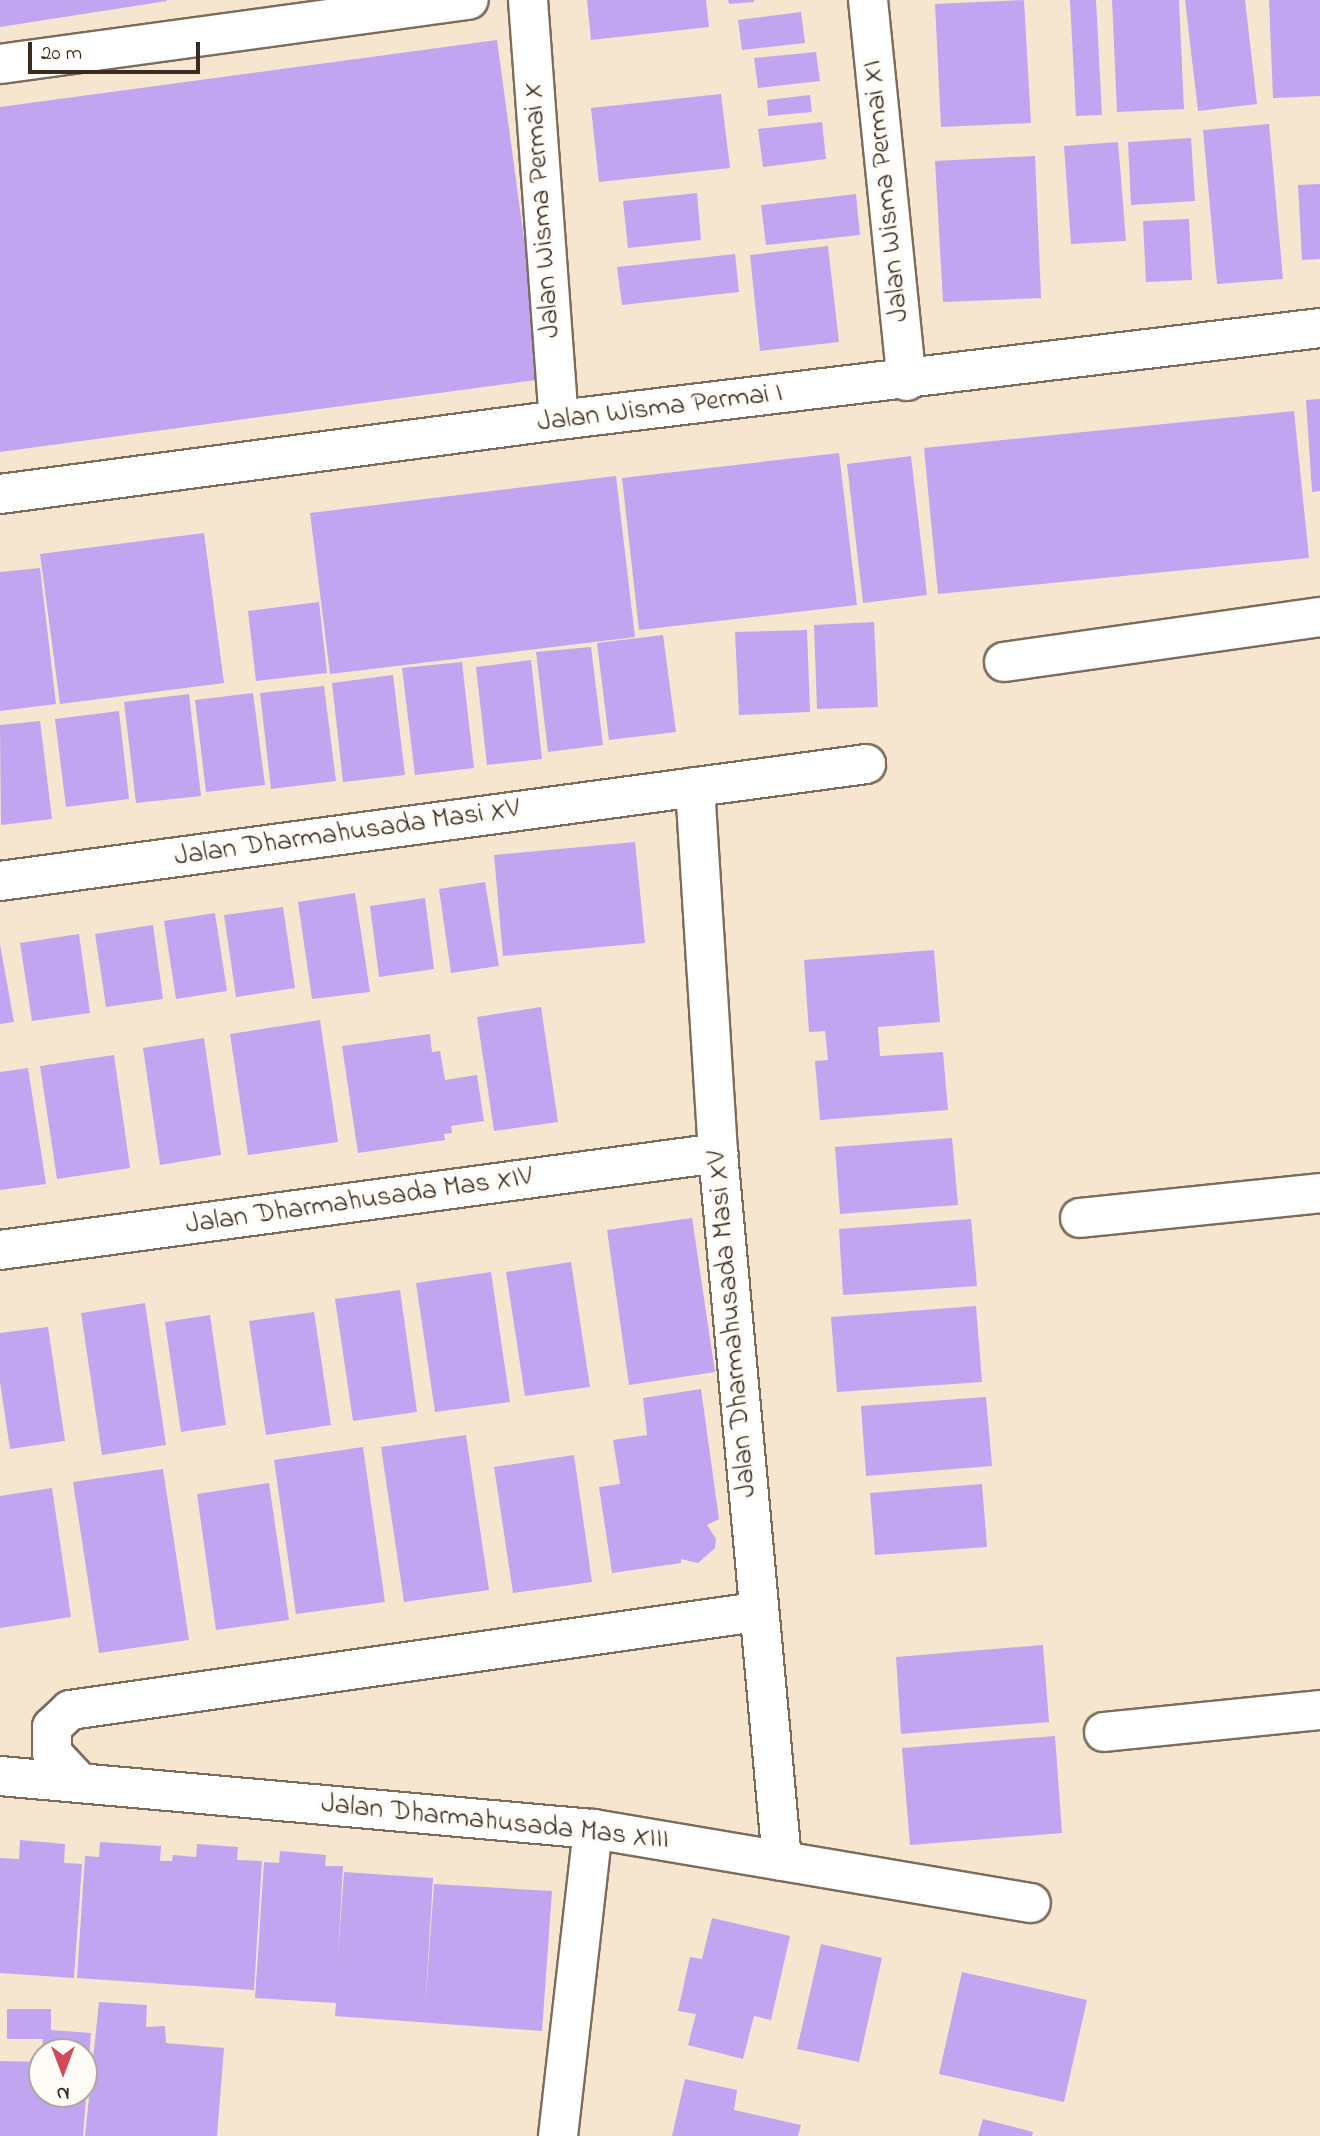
<!DOCTYPE html>
<style>
body{margin:0}
#map{position:relative;width:1320px;height:2136px;overflow:hidden;background:#f6e6cf;font-family:"Indie Flower",sans-serif}
div>[style]{position:absolute}
.building>*{inset:0;background:#c1a5f0}
.roads{filter:drop-shadow(2px 0 #7c6c5c) drop-shadow(-2px 0 #7c6c5c) drop-shadow(0 2px #7c6c5c) drop-shadow(0 -2px #7c6c5c)}
.minor>*{height:38px;margin:-19px;padding:0 19px;transform-origin:19px;border-radius:19px;background:#fff}
span{translate:-50% -50%;white-space:nowrap;text-align:center;line-height:1.15;-webkit-text-stroke:7px #fdfcf7;paint-order:stroke}
.street-label{font-size:28px;color:#3b2a1e}
.north{position:absolute;left:28px;top:2038px;width:70px;height:70px;box-sizing:border-box;background:#fdfcf7;border:2px solid #afa8a0;border-radius:50%;rotate:180deg;font-size:19px;font-weight:700;line-height:28px;text-align:center;color:#3b2a1e}
.north::after{content:'';display:block;margin:auto;width:24px;height:32px;background:#d1495b;clip-path:polygon(50% 0,100% 100%,50% 72%,0 100%)}
.scale{position:absolute;left:28px;top:42px;width:172px;height:32px;box-sizing:border-box;border:4px solid #3b2a1e;border-top:0;padding-left:9px;font-size:21px;line-height:24px;white-space:nowrap;color:#3b2a1e;-webkit-text-stroke:5px #fdfcf7;paint-order:stroke}
</style>
<div id="map">
<div class="building">
<div style="clip-path:polygon(0 0,167px 0,167px 1px,0 27px)"></div>
<div style="clip-path:polygon(587px 0,706px 0,709px 27px,591px 40px)"></div>
<div style="clip-path:polygon(728px 0,754px 0,754px 2px,729px 4px)"></div>
<div style="clip-path:polygon(1024px 0,1031px 123px,941px 127px,935px 4px)"></div>
<div style="clip-path:polygon(1070px 0,1096px 0,1102px 115px,1076px 116px)"></div>
<div style="clip-path:polygon(1112px 0,1179px 0,1184px 109px,1117px 112px)"></div>
<div style="clip-path:polygon(1185px 0,1245px 0,1257px 104px,1198px 111px)"></div>
<div style="clip-path:polygon(1269px 0,1320px 0,1320px 96px,1273px 98px)"></div>
<div style="clip-path:polygon(801px 12px,805px 43px,742px 50px,738px 20px)"></div>
<div style="clip-path:polygon(497px 40px,543px 379px,0 452px,0 107px)"></div>
<div style="clip-path:polygon(816px 52px,820px 81px,758px 88px,754px 58px)"></div>
<div style="clip-path:polygon(721px 94px,730px 168px,599px 182px,591px 108px)"></div>
<div style="clip-path:polygon(810px 95px,812px 112px,768px 116px,767px 100px)"></div>
<div style="clip-path:polygon(822px 122px,826px 159px,763px 167px,758px 129px)"></div>
<div style="clip-path:polygon(1269px 124px,1283px 279px,1217px 284px,1203px 130px)"></div>
<div style="clip-path:polygon(1191px 138px,1195px 201px,1131px 205px,1128px 142px)"></div>
<div style="clip-path:polygon(1118px 142px,1126px 241px,1071px 244px,1064px 146px)"></div>
<div style="clip-path:polygon(1035px 156px,1041px 298px,943px 302px,935px 161px)"></div>
<div style="clip-path:polygon(1320px 184px,1320px 259px,1302px 260px,1298px 185px)"></div>
<div style="clip-path:polygon(697px 193px,701px 240px,628px 248px,623px 201px)"></div>
<div style="clip-path:polygon(856px 194px,860px 235px,766px 245px,761px 205px)"></div>
<div style="clip-path:polygon(1189px 219px,1192px 280px,1146px 282px,1143px 221px)"></div>
<div style="clip-path:polygon(828px 246px,839px 342px,760px 351px,750px 255px)"></div>
<div style="clip-path:polygon(735px 254px,739px 292px,622px 305px,617px 267px)"></div>
<div style="clip-path:polygon(1320px 399px,1320px 491px,1312px 492px,1306px 400px)"></div>
<div style="clip-path:polygon(1294px 411px,1309px 558px,938px 594px,924px 448px)"></div>
<div style="clip-path:polygon(839px 453px,857px 605px,639px 630px,622px 478px)"></div>
<div style="clip-path:polygon(911px 456px,927px 595px,863px 603px,847px 464px)"></div>
<div style="clip-path:polygon(616px 476px,635px 637px,330px 674px,310px 513px)"></div>
<div style="clip-path:polygon(204px 533px,224px 683px,60px 704px,40px 554px)"></div>
<div style="clip-path:polygon(40px 568px,56px 704px,0 711px,0 572px)"></div>
<div style="clip-path:polygon(319px 602px,327px 673px,256px 681px,248px 611px)"></div>
<div style="clip-path:polygon(874px 622px,878px 707px,817px 709px,814px 625px)"></div>
<div style="clip-path:polygon(807px 630px,810px 712px,739px 715px,735px 632px)"></div>
<div style="clip-path:polygon(663px 635px,676px 732px,609px 740px,597px 643px)"></div>
<div style="clip-path:polygon(591px 647px,603px 745px,548px 752px,536px 652px)"></div>
<div style="clip-path:polygon(531px 660px,542px 759px,487px 765px,476px 667px)"></div>
<div style="clip-path:polygon(462px 662px,474px 768px,415px 775px,402px 668px)"></div>
<div style="clip-path:polygon(393px 675px,405px 775px,343px 782px,332px 683px)"></div>
<div style="clip-path:polygon(324px 686px,336px 781px,271px 789px,260px 693px)"></div>
<div style="clip-path:polygon(253px 693px,265px 785px,206px 792px,195px 700px)"></div>
<div style="clip-path:polygon(189px 694px,201px 796px,136px 803px,124px 702px)"></div>
<div style="clip-path:polygon(119px 711px,129px 799px,66px 807px,55px 719px)"></div>
<div style="clip-path:polygon(40px 721px,52px 819px,1px 825px,0 725px)"></div>
<div style="clip-path:polygon(635px 842px,645px 943px,503px 956px,494px 855px)"></div>
<div style="clip-path:polygon(485px 882px,499px 966px,451px 973px,439px 889px)"></div>
<div style="clip-path:polygon(355px 893px,370px 992px,312px 999px,298px 902px)"></div>
<div style="clip-path:polygon(425px 898px,434px 969px,379px 977px,370px 906px)"></div>
<div style="clip-path:polygon(283px 907px,295px 988px,236px 997px,224px 915px)"></div>
<div style="clip-path:polygon(215px 913px,227px 991px,176px 999px,164px 921px)"></div>
<div style="clip-path:polygon(153px 925px,163px 999px,106px 1007px,95px 934px)"></div>
<div style="clip-path:polygon(79px 934px,90px 1013px,32px 1021px,20px 943px)"></div>
<div style="clip-path:polygon(0 944px,14px 1022px,0 1024px)"></div>
<div style="clip-path:polygon(934px 950px,940px 1022px,878px 1027px,880px 1056px,943px 1052px,948px 1110px,820px 1120px,815px 1061px,828px 1060px,825px 1031px,809px 1032px,804px 960px)"></div>
<div style="clip-path:polygon(541px 1007px,558px 1122px,494px 1131px,477px 1017px)"></div>
<div style="clip-path:polygon(320px 1020px,338px 1142px,248px 1155px,230px 1034px)"></div>
<div style="clip-path:polygon(430px 1034px,432px 1052px,440px 1051px,445px 1080px,477px 1075px,484px 1121px,451px 1126px,452px 1133px,444px 1134px,445px 1140px,358px 1153px,342px 1046px)"></div>
<div style="clip-path:polygon(204px 1038px,221px 1155px,160px 1165px,143px 1048px)"></div>
<div style="clip-path:polygon(114px 1055px,130px 1168px,57px 1179px,40px 1066px)"></div>
<div style="clip-path:polygon(28px 1068px,46px 1184px,0 1190px,0 1072px)"></div>
<div style="clip-path:polygon(952px 1138px,958px 1205px,840px 1214px,835px 1147px)"></div>
<div style="clip-path:polygon(692px 1218px,715px 1372px,629px 1385px,607px 1230px)"></div>
<div style="clip-path:polygon(971px 1219px,977px 1286px,843px 1295px,839px 1229px)"></div>
<div style="clip-path:polygon(571px 1262px,590px 1387px,525px 1396px,506px 1272px)"></div>
<div style="clip-path:polygon(491px 1272px,510px 1402px,435px 1412px,416px 1283px)"></div>
<div style="clip-path:polygon(400px 1290px,417px 1412px,353px 1421px,335px 1299px)"></div>
<div style="clip-path:polygon(145px 1303px,166px 1445px,102px 1455px,81px 1313px)"></div>
<div style="clip-path:polygon(976px 1306px,982px 1382px,837px 1392px,831px 1317px)"></div>
<div style="clip-path:polygon(314px 1312px,331px 1425px,266px 1435px,249px 1321px)"></div>
<div style="clip-path:polygon(210px 1315px,226px 1425px,181px 1432px,165px 1322px)"></div>
<div style="clip-path:polygon(48px 1327px,65px 1441px,10px 1449px,0 1382px,0 1333px)"></div>
<div style="clip-path:polygon(701px 1389px,719px 1519px,707px 1525px,716px 1539px,715px 1548px,698px 1563px,681px 1559px,681px 1563px,612px 1573px,599px 1487px,620px 1484px,613px 1440px,647px 1435px,643px 1398px)"></div>
<div style="clip-path:polygon(986px 1397px,992px 1466px,866px 1476px,861px 1406px)"></div>
<div style="clip-path:polygon(466px 1435px,489px 1590px,404px 1602px,381px 1447px)"></div>
<div style="clip-path:polygon(363px 1447px,385px 1602px,296px 1614px,274px 1460px)"></div>
<div style="clip-path:polygon(574px 1455px,592px 1582px,513px 1593px,494px 1467px)"></div>
<div style="clip-path:polygon(163px 1469px,189px 1640px,99px 1653px,73px 1482px)"></div>
<div style="clip-path:polygon(269px 1483px,289px 1620px,216px 1630px,197px 1494px)"></div>
<div style="clip-path:polygon(982px 1484px,987px 1547px,875px 1555px,870px 1493px)"></div>
<div style="clip-path:polygon(52px 1488px,71px 1617px,0 1628px,0 1496px)"></div>
<div style="clip-path:polygon(1043px 1645px,1049px 1722px,901px 1734px,896px 1657px)"></div>
<div style="clip-path:polygon(1055px 1736px,1062px 1833px,910px 1845px,902px 1748px)"></div>
<div style="clip-path:polygon(20px 1840px,65px 1844px,64px 1863px,82px 1864px,74px 1978px,0 1973px,0 1858px,19px 1859px)"></div>
<div style="clip-path:polygon(100px 1842px,161px 1846px,160px 1861px,172px 1861px,173px 1855px,196px 1857px,197px 1844px,238px 1847px,237px 1860px,262px 1861px,254px 1990px,77px 1978px,85px 1856px,99px 1857px)"></div>
<div style="clip-path:polygon(280px 1851px,326px 1855px,325px 1866px,343px 1866px,338px 1956px,344px 1872px,433px 1878px,425px 2011px,434px 1884px,552px 1891px,542px 2031px,335px 2016px,336px 2003px,255px 1998px,264px 1862px,279px 1863px)"></div>
<div style="clip-path:polygon(712px 1918px,790px 1936px,771px 2020px,754px 2016px,743px 2059px,688px 2045px,696px 2014px,678px 2011px,690px 1957px,702px 1959px)"></div>
<div style="clip-path:polygon(821px 1944px,882px 1958px,859px 2062px,797px 2049px)"></div>
<div style="clip-path:polygon(962px 1972px,1087px 2000px,1064px 2102px,939px 2074px)"></div>
<div style="clip-path:polygon(99px 2002px,147px 2005px,146px 2027px,165px 2026px,166px 2043px,224px 2048px,217px 2136px,85px 2136px)"></div>
<div style="clip-path:polygon(7px 2009px,51px 2009px,51px 2030px,91px 2033px,83px 2136px,0 2136px,0 2061px,42px 2062px,42px 2094px,84px 2094px,84px 2052px,42px 2052px,43px 2039px,7px 2039px)"></div>
<div style="clip-path:polygon(685px 2079px,737px 2090px,734px 2110px,801px 2125px,798px 2136px,672px 2136px)"></div>
<div style="clip-path:polygon(983px 2119px,1033px 2132px,1032px 2136px,978px 2136px)"></div>
</div>
<div class="roads">
<div class="minor">
<div style="left:528px;top:0;width:421px;rotate:85.8deg"></div>
<div style="left:868px;top:0;width:383px;rotate:84.2deg"></div>
<div style="left:0;top:64px;width:473px;rotate:-7.8deg"></div>
<div style="left:0;top:494px;width:564px;rotate:-7.54deg"></div>
<div style="left:559px;top:420px;width:767px;rotate:-6.89deg"></div>
<div style="left:1004px;top:662px;width:319px;rotate:-8.1deg"></div>
<div style="left:695px;top:787px;width:367px;rotate:86.4deg"></div>
<div style="left:718px;top:1153px;width:711px;rotate:84.83deg"></div>
<div style="left:0;top:881px;width:874px;rotate:-7.69deg"></div>
<div style="left:1080px;top:1218px;width:241px;rotate:-5.9deg"></div>
<div style="left:0;top:1250px;width:725px;rotate:-7.69deg"></div>
<div style="left:1104px;top:1732px;width:217px;rotate:-5.8deg"></div>
<div style="left:0;top:1776px;width:595px;rotate:5.11deg"></div>
<div style="left:593px;top:1829px;width:444px;rotate:9.6deg"></div>
<div style="left:80px;top:1783px;width:41px;rotate:-133deg"></div>
<div style="left:52px;top:1753px;width:26px;rotate:-90deg"></div>
<div style="left:52px;top:1727px;width:25px;rotate:-43deg"></div>
<div style="left:70px;top:1710px;width:693px;rotate:-8.13deg"></div>
<div style="left:558px;top:2136px;width:309px;rotate:-83.5deg"></div>
</div>
</div>
<div class="street-label">
<span style="left:887px;top:191px;rotate:-96deg">Jalan Wisma Permai XI</span>
<span style="left:543px;top:210px;rotate:-94deg">Jalan Wisma Permai X</span>
<span style="left:660px;top:409px;rotate:-7deg">Jalan Wisma Permai I</span>
<span style="left:347px;top:834px;rotate:-8deg">Jalan Dharmahusada Masi XV</span>
<span style="left:359px;top:1202px;rotate:-8deg">Jalan Dharmahusada Mas XIV</span>
<span style="left:733px;top:1324px;rotate:-95deg">Jalan Dharmahusada Masi XV</span>
<span style="left:495px;top:1823px;rotate:6deg">Jalan Dharmahusada Mas XIII</span>
</div>
<div class="north">N</div>
<div class="scale">20 m</div>
</div>
